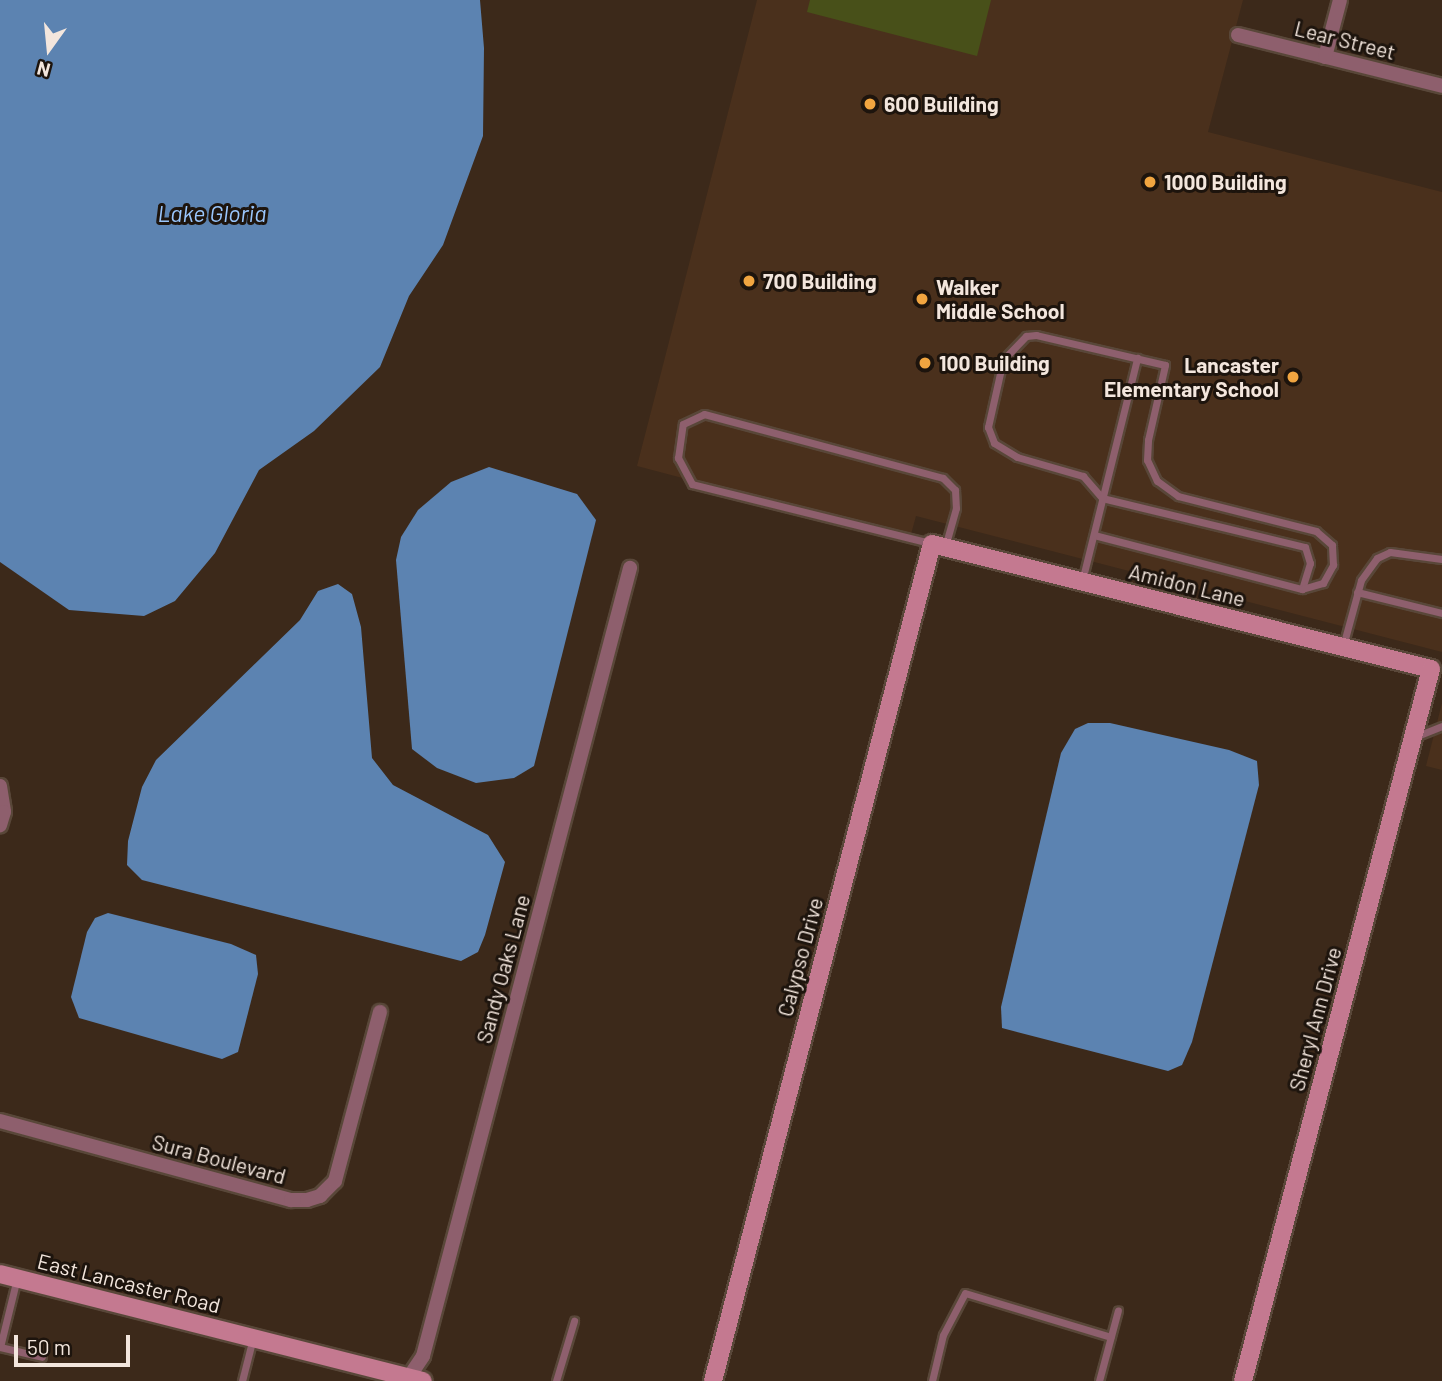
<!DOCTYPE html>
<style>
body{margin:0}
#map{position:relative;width:1442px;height:1381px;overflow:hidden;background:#3c291a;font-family:Barlow,sans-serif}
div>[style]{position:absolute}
.built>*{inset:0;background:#4a301c}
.green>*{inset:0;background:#485019}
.water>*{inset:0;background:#5c83b1}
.roads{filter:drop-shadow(2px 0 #594739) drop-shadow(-2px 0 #594739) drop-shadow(0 2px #594739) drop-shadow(0 -2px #594739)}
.lane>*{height:7px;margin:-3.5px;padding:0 3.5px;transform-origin:3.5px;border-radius:3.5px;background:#8e5f6d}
.street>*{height:14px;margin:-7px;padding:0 7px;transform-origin:7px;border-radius:7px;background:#8e5f6d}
.secondary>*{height:18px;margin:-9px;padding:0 9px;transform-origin:9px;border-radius:9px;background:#c47990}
.dots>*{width:19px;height:19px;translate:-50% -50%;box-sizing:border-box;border:4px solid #1d140d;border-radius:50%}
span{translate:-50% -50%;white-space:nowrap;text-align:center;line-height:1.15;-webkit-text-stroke:6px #1d140d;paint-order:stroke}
.street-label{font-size:21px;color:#f3e6dd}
.poi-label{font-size:21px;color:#f3e6dd;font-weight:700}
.left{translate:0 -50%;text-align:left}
.right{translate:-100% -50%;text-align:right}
.water-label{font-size:23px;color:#9ac6fc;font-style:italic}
.north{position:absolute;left:14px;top:14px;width:70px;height:70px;-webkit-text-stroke:5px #1d140d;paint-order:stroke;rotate:195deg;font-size:19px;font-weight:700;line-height:28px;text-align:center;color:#f3e6dd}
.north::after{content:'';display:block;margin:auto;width:24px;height:32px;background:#f3e6dd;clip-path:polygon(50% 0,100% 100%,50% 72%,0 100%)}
.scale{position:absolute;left:14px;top:1335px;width:116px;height:32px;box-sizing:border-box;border:4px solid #f3e6dd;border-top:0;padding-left:9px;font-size:21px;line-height:24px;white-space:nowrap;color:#f3e6dd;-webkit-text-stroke:5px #1d140d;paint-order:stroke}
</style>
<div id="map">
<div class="built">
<div style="clip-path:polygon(757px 0,1243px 0,1208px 132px,1442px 192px,1442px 652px,916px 516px,910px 538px,637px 466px)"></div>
<div style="clip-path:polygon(1442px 703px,1442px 770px,1426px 766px)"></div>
</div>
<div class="green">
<div style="clip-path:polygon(810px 0,991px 0,977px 56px,807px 12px)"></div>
</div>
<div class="water">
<div style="clip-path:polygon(0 0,480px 0,484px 48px,483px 136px,443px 245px,409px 296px,380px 367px,314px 431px,259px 470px,215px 553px,175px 601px,144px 616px,69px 610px,0 562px)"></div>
<div style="clip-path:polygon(489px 467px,577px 494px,596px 520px,534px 766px,514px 778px,476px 783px,437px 768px,412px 749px,396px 560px,401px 537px,418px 510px,451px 482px)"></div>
<div style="clip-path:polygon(338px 584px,352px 594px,361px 627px,372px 758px,393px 785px,488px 835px,505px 862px,485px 935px,478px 952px,461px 961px,142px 880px,127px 865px,128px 841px,142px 787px,156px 760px,300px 620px,318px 591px)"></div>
<div style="clip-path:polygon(1088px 723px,1110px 723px,1229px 750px,1257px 761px,1259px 785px,1192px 1042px,1182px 1065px,1168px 1071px,1002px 1028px,1001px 1007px,1061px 753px,1075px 729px)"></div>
<div style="clip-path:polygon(108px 913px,231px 944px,256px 955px,258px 974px,238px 1052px,222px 1059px,79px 1018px,71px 997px,87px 932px,95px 918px)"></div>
</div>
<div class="roads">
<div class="lane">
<div style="left:1102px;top:498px;width:209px;rotate:13.6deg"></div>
<div style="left:1305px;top:547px;width:17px;rotate:73deg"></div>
<div style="left:1310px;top:563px;width:27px;rotate:107deg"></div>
<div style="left:1094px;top:535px;width:215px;rotate:14.6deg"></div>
<div style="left:1302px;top:589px;width:22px;rotate:-16deg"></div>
<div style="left:1323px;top:583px;width:21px;rotate:-61deg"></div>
<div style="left:1333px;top:565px;width:20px;rotate:-93deg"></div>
<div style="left:1332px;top:545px;width:21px;rotate:-139deg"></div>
<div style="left:1316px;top:531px;width:142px;rotate:-165.8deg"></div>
<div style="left:1178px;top:496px;width:26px;rotate:-144deg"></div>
<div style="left:1157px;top:481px;width:23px;rotate:-115deg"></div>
<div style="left:1147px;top:460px;width:20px;rotate:-87deg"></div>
<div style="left:1148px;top:440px;width:77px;rotate:-77.2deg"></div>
<div style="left:1165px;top:365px;width:132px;rotate:-166.9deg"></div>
<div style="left:1036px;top:335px;width:10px;rotate:174deg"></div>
<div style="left:1026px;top:336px;width:33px;rotate:134deg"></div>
<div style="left:1003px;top:360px;width:69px;rotate:102.6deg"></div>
<div style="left:988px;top:427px;width:17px;rotate:69deg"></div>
<div style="left:994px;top:443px;width:27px;rotate:31deg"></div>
<div style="left:1017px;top:457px;width:69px;rotate:16.1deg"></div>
<div style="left:1083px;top:476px;width:29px;rotate:49deg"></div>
<div style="left:930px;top:543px;width:245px;rotate:-166.1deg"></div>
<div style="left:692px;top:484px;width:30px;rotate:-118deg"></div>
<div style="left:678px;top:458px;width:34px;rotate:-82deg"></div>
<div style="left:683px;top:424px;width:23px;rotate:-25deg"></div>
<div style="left:704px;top:414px;width:247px;rotate:15deg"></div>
<div style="left:943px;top:478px;width:17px;rotate:45deg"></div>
<div style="left:955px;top:490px;width:18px;rotate:87deg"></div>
<div style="left:956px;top:508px;width:41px;rotate:105.8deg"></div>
<div style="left:1082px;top:581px;width:230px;rotate:-76.1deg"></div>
<div style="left:1357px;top:592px;width:88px;rotate:13.9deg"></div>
<div style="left:1343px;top:646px;width:68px;rotate:-74.7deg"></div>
<div style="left:1361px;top:580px;width:27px;rotate:-54deg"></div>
<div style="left:1377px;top:558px;width:14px;rotate:-25deg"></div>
<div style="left:1390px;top:552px;width:52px;rotate:7.7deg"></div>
<div style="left:1417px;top:736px;width:27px;rotate:-22deg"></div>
<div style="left:17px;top:1278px;width:71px;rotate:103.8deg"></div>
<div style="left:0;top:1347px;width:43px;rotate:13.4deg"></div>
<div style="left:242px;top:1381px;width:44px;rotate:-75.7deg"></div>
<div style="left:556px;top:1381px;width:63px;rotate:-73.3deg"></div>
<div style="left:932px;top:1381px;width:47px;rotate:-76.6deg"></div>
<div style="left:943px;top:1335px;width:47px;rotate:-62.4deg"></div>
<div style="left:965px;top:1293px;width:152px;rotate:16.8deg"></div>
<div style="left:1099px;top:1381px;width:73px;rotate:-75deg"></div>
</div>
<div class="street">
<div style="left:1238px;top:35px;width:210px;rotate:14deg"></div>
<div style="left:1325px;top:57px;width:59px;rotate:-75.3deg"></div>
<div style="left:0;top:786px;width:26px;rotate:81deg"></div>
<div style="left:4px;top:812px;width:14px;rotate:107deg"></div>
<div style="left:0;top:1121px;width:302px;rotate:15.2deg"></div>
<div style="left:291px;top:1200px;width:16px"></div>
<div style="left:307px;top:1200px;width:14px;rotate:-17deg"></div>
<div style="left:320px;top:1196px;width:21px;rotate:-45deg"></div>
<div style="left:335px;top:1181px;width:175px;rotate:-75.1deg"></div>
<div style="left:409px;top:1377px;width:25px;rotate:-56deg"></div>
<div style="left:423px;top:1356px;width:815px;rotate:-75.28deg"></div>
</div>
<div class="secondary">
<div style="left:0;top:1274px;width:436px;rotate:14.2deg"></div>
<div style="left:713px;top:1381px;width:865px;rotate:-75.34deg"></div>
<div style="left:932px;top:544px;width:514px;rotate:14.06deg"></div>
<div style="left:1431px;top:669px;width:736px;rotate:104.79deg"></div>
</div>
</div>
<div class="dots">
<div style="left:870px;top:104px;background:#f1a540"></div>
<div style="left:1150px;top:182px;background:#f1a540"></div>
<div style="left:749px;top:281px;background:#f1a540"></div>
<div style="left:922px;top:299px;background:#f1a540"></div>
<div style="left:925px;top:363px;background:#f1a540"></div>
<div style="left:1293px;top:377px;background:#f1a540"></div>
</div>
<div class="street-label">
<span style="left:1345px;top:40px;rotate:14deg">Lear Street</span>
<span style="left:1187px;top:585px;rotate:14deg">Amidon Lane</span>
<span style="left:800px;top:957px;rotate:-75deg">Calypso Drive</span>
<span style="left:503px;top:969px;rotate:-75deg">Sandy Oaks Lane</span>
<span style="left:1315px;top:1019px;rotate:-75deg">Sheryl Ann Drive</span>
<span style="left:219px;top:1159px;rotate:15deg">Sura Boulevard</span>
<span style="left:129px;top:1283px;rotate:14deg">East Lancaster Road</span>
</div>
<div class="poi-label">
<span class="left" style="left:884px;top:104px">600 Building</span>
<span class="left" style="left:1164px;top:182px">1000 Building</span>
<span class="left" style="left:763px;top:281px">700 Building</span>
<span class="left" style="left:936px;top:299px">Walker<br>Middle School</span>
<span class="left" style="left:939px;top:363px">100 Building</span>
<span class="right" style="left:1279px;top:377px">Lancaster<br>Elementary School</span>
</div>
<div class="water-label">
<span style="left:212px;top:213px">Lake Gloria</span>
</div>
<div class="north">N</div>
<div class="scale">50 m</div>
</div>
